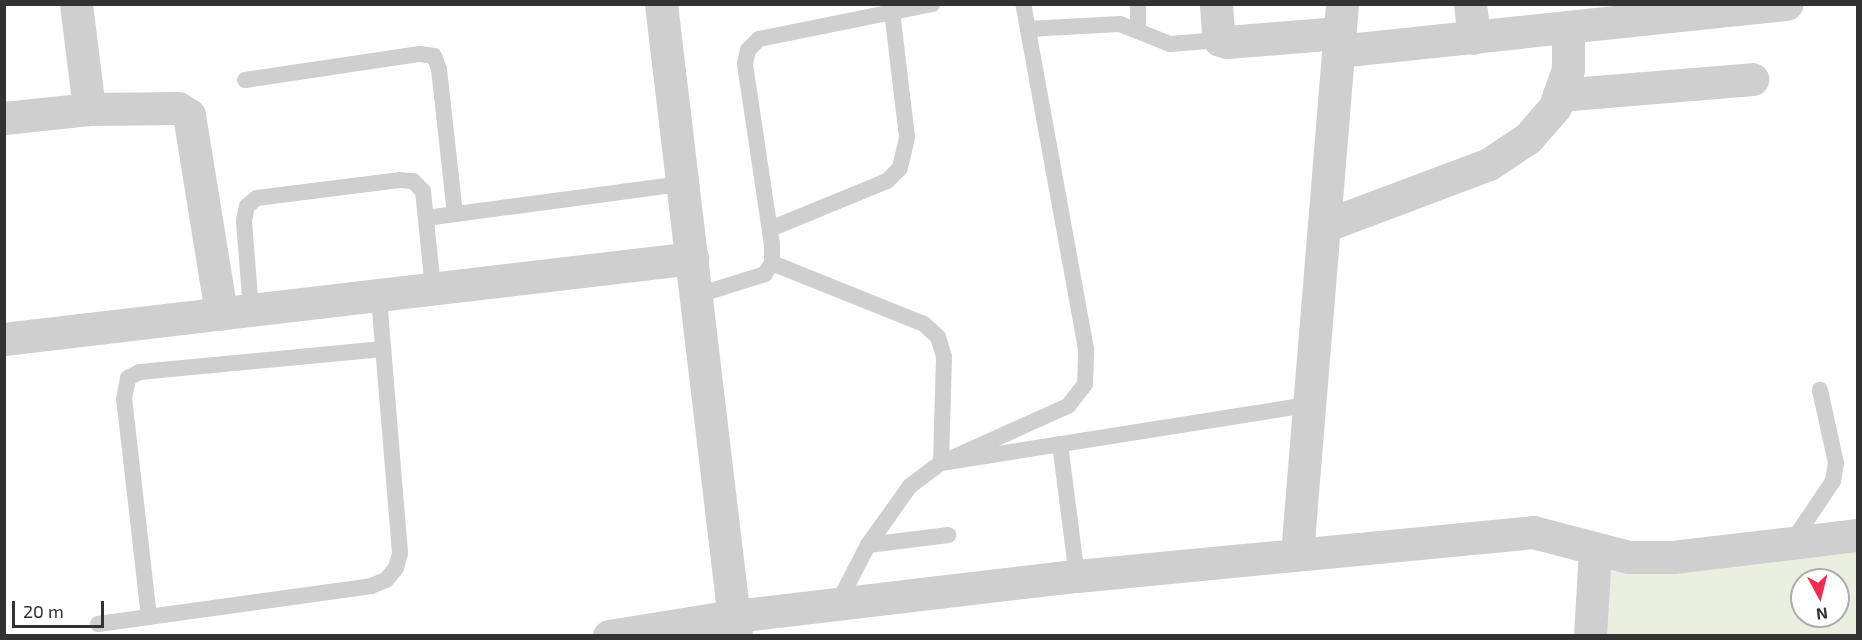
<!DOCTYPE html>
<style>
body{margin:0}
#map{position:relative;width:1862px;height:640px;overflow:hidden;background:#fff;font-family:"Exo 2",sans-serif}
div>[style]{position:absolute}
.green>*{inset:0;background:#eaefe0}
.service>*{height:16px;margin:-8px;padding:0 8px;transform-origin:8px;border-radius:8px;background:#cfcfcf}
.minor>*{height:33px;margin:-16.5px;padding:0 16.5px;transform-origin:16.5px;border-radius:16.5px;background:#cfcfcf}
.tertiary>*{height:33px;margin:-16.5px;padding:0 16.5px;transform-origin:16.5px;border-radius:16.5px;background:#cfcfcf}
span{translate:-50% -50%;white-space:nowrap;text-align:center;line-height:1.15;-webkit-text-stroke:6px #fff;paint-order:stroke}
.frame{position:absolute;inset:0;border:6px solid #323232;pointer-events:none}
.north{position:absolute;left:1790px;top:568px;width:60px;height:60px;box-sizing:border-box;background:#fff;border:2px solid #adadad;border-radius:50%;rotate:173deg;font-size:16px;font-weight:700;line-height:24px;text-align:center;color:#323232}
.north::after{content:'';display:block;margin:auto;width:21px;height:27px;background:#f12c4f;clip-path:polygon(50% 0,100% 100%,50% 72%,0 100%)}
.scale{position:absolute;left:12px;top:601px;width:92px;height:27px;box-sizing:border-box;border:3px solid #323232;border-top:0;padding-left:8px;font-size:18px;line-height:21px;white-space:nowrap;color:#323232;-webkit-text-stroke:4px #fff;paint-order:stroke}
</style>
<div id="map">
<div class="green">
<div style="clip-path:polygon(evenodd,1857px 535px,1857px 635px,1590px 636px,1595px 550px,1857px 535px,1802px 580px,1838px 580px,1838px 616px,1802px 616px,1802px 580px)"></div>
</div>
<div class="service">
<div style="left:1138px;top:4px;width:25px;rotate:90deg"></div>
<div style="left:1028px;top:29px;width:92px;rotate:-3.1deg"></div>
<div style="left:1120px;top:24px;width:54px;rotate:21.8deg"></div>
<div style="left:1170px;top:44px;width:50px;rotate:-4.6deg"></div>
<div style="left:245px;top:80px;width:177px;rotate:-8.5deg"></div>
<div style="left:420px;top:54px;width:14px;rotate:8deg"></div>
<div style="left:434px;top:56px;width:14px;rotate:69deg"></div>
<div style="left:439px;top:69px;width:145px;rotate:83.7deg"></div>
<div style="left:426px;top:218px;width:258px;rotate:-7.6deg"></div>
<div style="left:770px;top:229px;width:126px;rotate:-22.3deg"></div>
<div style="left:887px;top:181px;width:18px;rotate:-45deg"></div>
<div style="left:900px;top:168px;width:32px;rotate:-77deg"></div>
<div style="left:907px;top:137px;width:126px;rotate:-96.8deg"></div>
<div style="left:772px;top:263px;width:164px;rotate:21.9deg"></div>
<div style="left:924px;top:324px;width:19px;rotate:43deg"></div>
<div style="left:938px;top:337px;width:21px;rotate:73deg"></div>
<div style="left:944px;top:357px;width:106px;rotate:91.6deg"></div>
<div style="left:941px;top:463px;width:373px;rotate:-9deg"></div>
<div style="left:695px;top:296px;width:73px;rotate:-17.4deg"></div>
<div style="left:765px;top:274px;width:13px;rotate:-58deg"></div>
<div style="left:772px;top:263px;width:18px;rotate:-90deg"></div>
<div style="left:772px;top:245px;width:183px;rotate:-98.5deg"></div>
<div style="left:745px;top:64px;width:14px;rotate:-78deg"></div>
<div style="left:748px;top:50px;width:16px;rotate:-45deg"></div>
<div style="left:759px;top:39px;width:177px;rotate:-11.4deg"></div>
<div style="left:251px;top:310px;width:89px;rotate:-94.5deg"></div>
<div style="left:244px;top:221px;width:15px;rotate:-79deg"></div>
<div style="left:247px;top:206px;width:13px;rotate:-39deg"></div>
<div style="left:257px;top:198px;width:143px;rotate:-7.2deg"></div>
<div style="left:399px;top:180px;width:14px;rotate:4deg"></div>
<div style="left:413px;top:181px;width:14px;rotate:45deg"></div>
<div style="left:423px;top:191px;width:97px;rotate:84.1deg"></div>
<div style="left:1060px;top:444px;width:133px;rotate:82.7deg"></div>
<div style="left:1792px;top:542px;width:73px;rotate:-56.1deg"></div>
<div style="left:1833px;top:481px;width:18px;rotate:-81deg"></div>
<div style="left:1836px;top:463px;width:75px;rotate:-102.4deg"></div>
<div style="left:868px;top:545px;width:81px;rotate:-7.1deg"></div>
<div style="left:838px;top:603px;width:65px;rotate:-62.7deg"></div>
<div style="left:868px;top:545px;width:72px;rotate:-54.6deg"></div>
<div style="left:910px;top:486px;width:39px;rotate:-37deg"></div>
<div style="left:941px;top:463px;width:139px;rotate:-24.2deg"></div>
<div style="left:1068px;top:406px;width:28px;rotate:-52deg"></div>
<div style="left:1085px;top:384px;width:35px;rotate:-88deg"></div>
<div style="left:1086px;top:349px;width:351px;rotate:-100.3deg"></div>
<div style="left:149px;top:617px;width:219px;rotate:-96.5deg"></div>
<div style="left:124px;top:399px;width:21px;rotate:-79deg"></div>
<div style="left:128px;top:378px;width:13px;rotate:-27deg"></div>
<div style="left:140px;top:372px;width:244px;rotate:-5.4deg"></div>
<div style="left:98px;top:624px;width:276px;rotate:-7.9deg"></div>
<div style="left:371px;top:586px;width:16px;rotate:-22deg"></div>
<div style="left:386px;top:580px;width:16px;rotate:-50deg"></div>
<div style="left:396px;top:568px;width:16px;rotate:-75deg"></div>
<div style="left:400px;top:553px;width:259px;rotate:-94.7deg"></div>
</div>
<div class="minor">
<div style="left:76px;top:4px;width:106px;rotate:82.9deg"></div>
<div style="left:1216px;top:4px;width:29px;rotate:86deg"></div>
<div style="left:1218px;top:33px;width:7px;rotate:74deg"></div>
<div style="left:1220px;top:40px;width:7px;rotate:16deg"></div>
<div style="left:1227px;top:42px;width:112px;rotate:-4.6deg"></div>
<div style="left:1470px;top:4px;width:34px;rotate:83deg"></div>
<div style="left:1338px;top:51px;width:451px;rotate:-6deg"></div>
<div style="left:1559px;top:95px;width:194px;rotate:-4.7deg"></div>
<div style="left:4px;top:118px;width:85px;rotate:-6deg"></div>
<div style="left:89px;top:109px;width:89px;rotate:-0.6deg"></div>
<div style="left:178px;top:108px;width:13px;rotate:32deg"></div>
<div style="left:189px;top:115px;width:201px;rotate:80.8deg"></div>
<div style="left:1324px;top:226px;width:176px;rotate:-20.6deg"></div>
<div style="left:1489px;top:164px;width:47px;rotate:-33.7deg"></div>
<div style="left:1528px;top:138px;width:41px;rotate:-48.9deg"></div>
<div style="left:1555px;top:107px;width:13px;rotate:-72deg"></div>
<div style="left:1559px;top:95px;width:28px;rotate:-71deg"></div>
<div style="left:1568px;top:69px;width:41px;rotate:-90deg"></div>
<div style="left:1297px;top:554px;width:552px;rotate:-85.32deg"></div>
<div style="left:609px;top:636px;width:127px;rotate:-9.1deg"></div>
<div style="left:734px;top:616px;width:345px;rotate:-6.7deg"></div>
<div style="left:1077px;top:576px;width:458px;rotate:-5.5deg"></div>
<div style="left:1533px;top:532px;width:99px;rotate:14.6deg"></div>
<div style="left:1629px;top:557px;width:44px"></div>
<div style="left:1673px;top:557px;width:186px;rotate:-6.8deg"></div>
<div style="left:1590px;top:636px;width:86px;rotate:-86.7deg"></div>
</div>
<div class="tertiary">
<div style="left:661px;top:4px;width:636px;rotate:83.23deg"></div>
<div style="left:4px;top:339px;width:693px;rotate:-6.71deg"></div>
</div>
<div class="frame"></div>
<div class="north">N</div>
<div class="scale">20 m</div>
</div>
